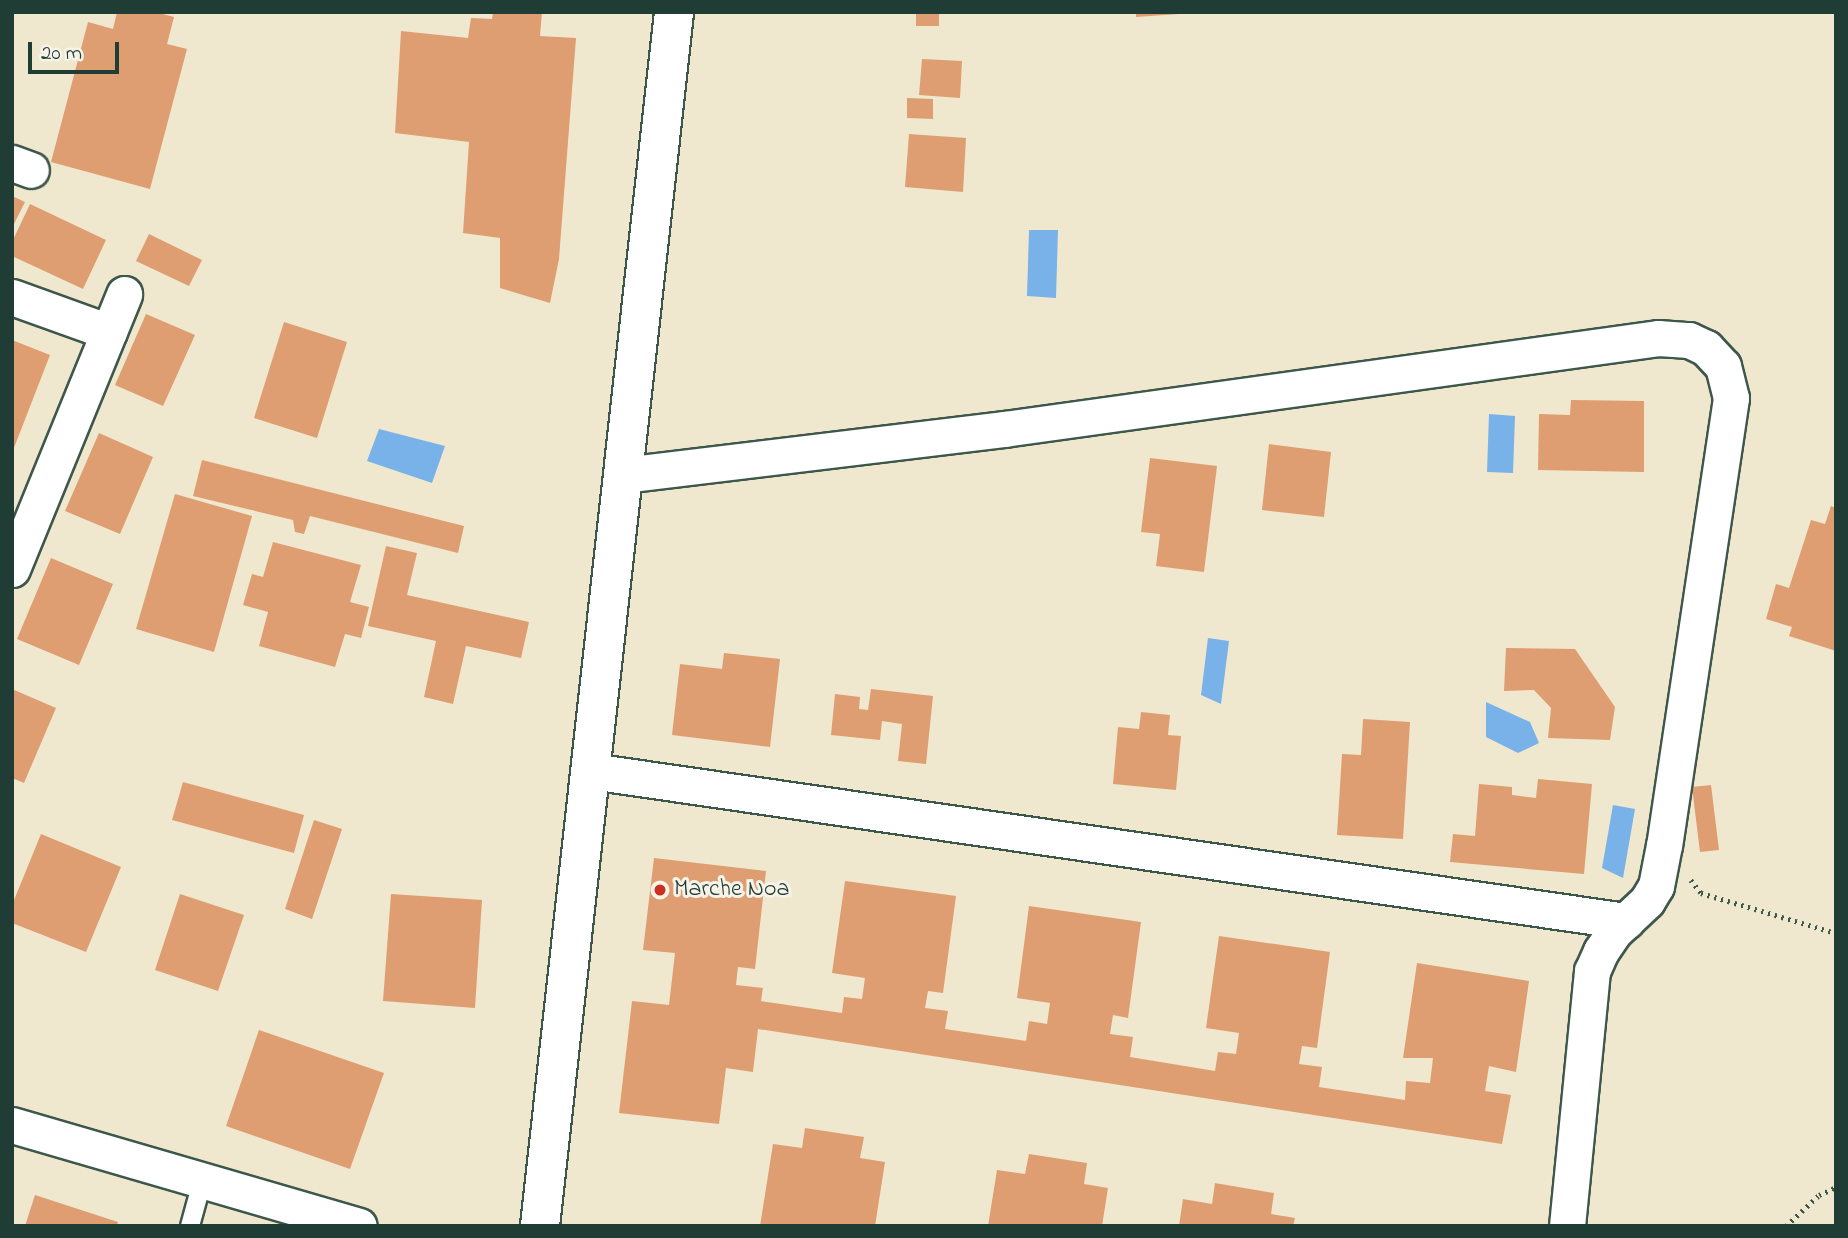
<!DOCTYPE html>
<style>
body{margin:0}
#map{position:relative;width:1848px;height:1238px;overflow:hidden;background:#efe8ce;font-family:"Indie Flower",sans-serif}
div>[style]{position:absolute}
.water>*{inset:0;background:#79b2e9}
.building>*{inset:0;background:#de9e71}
.path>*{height:4.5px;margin-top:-2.25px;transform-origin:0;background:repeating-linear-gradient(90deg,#3e574b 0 2px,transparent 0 7px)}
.roads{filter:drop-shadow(2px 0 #3e574b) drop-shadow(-2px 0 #3e574b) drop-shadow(0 2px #3e574b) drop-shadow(0 -2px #3e574b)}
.service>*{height:18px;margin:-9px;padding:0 9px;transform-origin:9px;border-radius:9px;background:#fff}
.minor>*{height:35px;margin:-17.5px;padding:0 17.5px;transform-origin:17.5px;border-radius:17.5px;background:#fff}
.tertiary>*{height:38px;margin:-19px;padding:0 19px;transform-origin:19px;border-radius:19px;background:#fff}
.dots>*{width:19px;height:19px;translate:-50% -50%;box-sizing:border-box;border:4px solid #f7f3e8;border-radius:50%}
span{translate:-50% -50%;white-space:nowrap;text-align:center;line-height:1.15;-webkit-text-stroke:6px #f7f3e8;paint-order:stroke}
.poi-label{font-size:24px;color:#1f3d34}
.left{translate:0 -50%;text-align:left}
.frame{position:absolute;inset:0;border:14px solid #1f3d34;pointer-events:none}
.scale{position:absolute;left:28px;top:42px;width:91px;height:32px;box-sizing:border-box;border:4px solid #1f3d34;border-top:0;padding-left:9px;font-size:21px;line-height:24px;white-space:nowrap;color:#1f3d34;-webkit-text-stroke:5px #f7f3e8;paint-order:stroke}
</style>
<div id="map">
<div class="water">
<div style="clip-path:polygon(1029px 230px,1058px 230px,1056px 298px,1027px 296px)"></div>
<div style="clip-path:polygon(1489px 414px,1515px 416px,1513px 473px,1487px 472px)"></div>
<div style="clip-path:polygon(379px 429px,445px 446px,432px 483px,367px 461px)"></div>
<div style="clip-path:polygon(1208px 638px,1229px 641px,1221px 704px,1201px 695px)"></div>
<div style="clip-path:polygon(1486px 702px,1530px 722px,1539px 743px,1518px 753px,1486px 737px)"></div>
<div style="clip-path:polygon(1613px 805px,1635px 809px,1623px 878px,1602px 868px)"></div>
</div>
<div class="building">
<div style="clip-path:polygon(117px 12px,155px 12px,174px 17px,167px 44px,187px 49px,150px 189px,51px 162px,88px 22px,113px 29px)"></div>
<div style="clip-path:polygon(493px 12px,542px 12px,540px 36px,576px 38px,559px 259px,550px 303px,500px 288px,500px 238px,463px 233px,469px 142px,395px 133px,401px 31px,468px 38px,471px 18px,492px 19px)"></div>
<div style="clip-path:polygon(916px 12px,939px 12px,939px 26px,916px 26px)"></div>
<div style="clip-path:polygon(1136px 12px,1179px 12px,1179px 14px,1136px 17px)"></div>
<div style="clip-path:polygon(922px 59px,962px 61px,960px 98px,919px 95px)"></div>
<div style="clip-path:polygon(907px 98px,933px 99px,933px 119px,907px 118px)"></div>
<div style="clip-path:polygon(909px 134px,966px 138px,963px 192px,905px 187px)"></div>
<div style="clip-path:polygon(12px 196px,25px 202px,12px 228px)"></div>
<div style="clip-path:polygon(30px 204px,106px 240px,83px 289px,12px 256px,12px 242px)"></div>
<div style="clip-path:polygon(149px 234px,202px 260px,189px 286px,136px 261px)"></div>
<div style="clip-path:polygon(146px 314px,195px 335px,163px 406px,115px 385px)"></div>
<div style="clip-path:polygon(284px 322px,347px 342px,317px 438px,254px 418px)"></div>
<div style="clip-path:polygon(12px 340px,50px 355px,12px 453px)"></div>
<div style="clip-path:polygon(1571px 400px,1644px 401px,1644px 472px,1538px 470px,1539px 414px,1570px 415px)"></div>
<div style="clip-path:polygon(99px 433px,153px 457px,120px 534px,65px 511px)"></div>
<div style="clip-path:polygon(1269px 444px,1331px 452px,1324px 517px,1262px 510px)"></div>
<div style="clip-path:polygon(1150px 458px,1217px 466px,1204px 572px,1156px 566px,1160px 534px,1141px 532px)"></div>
<div style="clip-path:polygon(202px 460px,464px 526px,458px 553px,310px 516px,304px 534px,295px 532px,293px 520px,193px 496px)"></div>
<div style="clip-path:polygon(175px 494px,252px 516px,214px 652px,136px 629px)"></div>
<div style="clip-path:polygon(1831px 506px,1836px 508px,1836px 651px,1789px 636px,1792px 627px,1766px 619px,1776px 584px,1789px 588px,1811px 520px,1825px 524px)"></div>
<div style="clip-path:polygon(273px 542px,361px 565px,350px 602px,369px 607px,361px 638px,345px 634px,335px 667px,259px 646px,268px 612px,243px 605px,252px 574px,263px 577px)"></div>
<div style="clip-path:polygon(386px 546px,417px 553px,407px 595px,529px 622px,521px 658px,466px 646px,453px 704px,424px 697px,436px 641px,368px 626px)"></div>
<div style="clip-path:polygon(51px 558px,113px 584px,79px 665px,17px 639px)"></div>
<div style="clip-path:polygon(1506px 648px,1575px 649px,1615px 707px,1610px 740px,1548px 738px,1551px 708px,1534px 690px,1504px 691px)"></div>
<div style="clip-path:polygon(724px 653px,780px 659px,770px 747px,672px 735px,680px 664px,722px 669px)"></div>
<div style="clip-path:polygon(12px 689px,56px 708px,24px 783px,12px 778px)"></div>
<div style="clip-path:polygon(871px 689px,933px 696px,926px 764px,898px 761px,902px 724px,882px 721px,880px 740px,831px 735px,835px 694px,860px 697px,859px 709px,868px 710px)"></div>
<div style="clip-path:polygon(1141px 712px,1170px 715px,1168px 735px,1181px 736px,1176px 790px,1113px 784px,1118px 727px,1139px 729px)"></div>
<div style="clip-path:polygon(1363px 719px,1410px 722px,1403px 839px,1337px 835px,1342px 754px,1361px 755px)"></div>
<div style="clip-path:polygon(1538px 779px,1592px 784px,1584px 874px,1450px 862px,1453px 834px,1475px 836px,1479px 784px,1512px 787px,1512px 795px,1536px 798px)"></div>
<div style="clip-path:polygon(183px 782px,304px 815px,294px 853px,172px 820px)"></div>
<div style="clip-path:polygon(1711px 785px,1719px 850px,1700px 852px,1692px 787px)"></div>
<div style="clip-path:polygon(314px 820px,342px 829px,312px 919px,285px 909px)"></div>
<div style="clip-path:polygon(41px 834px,121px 867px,86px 952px,12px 923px,12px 905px)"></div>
<div style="clip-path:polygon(654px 858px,766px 871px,755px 969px,738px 967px,736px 985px,763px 988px,761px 1001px,842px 1013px,844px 997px,862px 999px,865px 978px,832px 973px,845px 881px,956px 896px,943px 993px,928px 991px,925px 1008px,948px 1011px,945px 1029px,1026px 1041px,1029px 1021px,1047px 1024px,1050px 1003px,1017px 998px,1029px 906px,1141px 922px,1128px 1018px,1113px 1015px,1110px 1034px,1133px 1037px,1130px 1057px,1215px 1071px,1218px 1052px,1236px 1054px,1239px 1033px,1206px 1028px,1219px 936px,1330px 952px,1317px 1048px,1302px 1046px,1299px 1064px,1322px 1067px,1319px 1087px,1405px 1100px,1406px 1081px,1430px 1083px,1433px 1058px,1403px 1058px,1417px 963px,1529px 981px,1516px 1072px,1489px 1066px,1485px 1091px,1511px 1095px,1502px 1144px,758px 1029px,753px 1072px,726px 1068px,719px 1124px,619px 1113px,632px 1001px,669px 1005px,675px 953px,643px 950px)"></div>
<div style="clip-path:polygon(180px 894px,244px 915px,218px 991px,155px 970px)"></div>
<div style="clip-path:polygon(391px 894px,482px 900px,475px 1008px,383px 1001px)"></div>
<div style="clip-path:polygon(259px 1030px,384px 1073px,350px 1169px,226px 1126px)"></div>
<div style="clip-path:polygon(805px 1128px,864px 1137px,860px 1158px,885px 1162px,875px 1226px,760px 1226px,773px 1144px,802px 1148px)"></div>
<div style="clip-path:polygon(1029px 1154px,1087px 1163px,1084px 1184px,1108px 1188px,1102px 1226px,988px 1226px,997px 1170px,1025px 1174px)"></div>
<div style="clip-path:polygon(1215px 1183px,1274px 1193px,1271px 1214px,1295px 1218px,1293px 1226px,1179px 1226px,1183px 1199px,1212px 1204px)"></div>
<div style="clip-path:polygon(35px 1195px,118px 1222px,117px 1226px,25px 1226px)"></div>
</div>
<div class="path">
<div style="left:1691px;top:880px;width:16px;rotate:52deg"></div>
<div style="left:1701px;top:893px;width:141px;rotate:16.5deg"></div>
<div style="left:1786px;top:1226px;width:45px;rotate:-43.2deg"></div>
<div style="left:1819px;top:1195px;width:19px;rotate:-25deg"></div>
</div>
<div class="roads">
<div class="service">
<div style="left:190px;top:1226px;width:46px;rotate:-74.7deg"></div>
</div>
<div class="minor">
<div style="left:12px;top:163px;width:20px;rotate:20deg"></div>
<div style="left:12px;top:297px;width:103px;rotate:19.8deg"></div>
<div style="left:623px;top:475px;width:384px;rotate:-6.9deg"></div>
<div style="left:1004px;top:429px;width:660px;rotate:-7.92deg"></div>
<div style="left:1658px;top:338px;width:31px;rotate:4deg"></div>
<div style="left:1689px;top:340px;width:19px;rotate:25deg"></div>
<div style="left:1706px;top:348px;width:25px;rotate:47deg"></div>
<div style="left:1723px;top:366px;width:33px;rotate:76deg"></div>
<div style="left:1731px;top:398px;width:452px;rotate:98.5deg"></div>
<div style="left:1664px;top:845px;width:42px;rotate:101deg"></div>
<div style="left:1656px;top:886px;width:17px;rotate:121deg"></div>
<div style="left:1647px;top:901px;width:45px;rotate:136.8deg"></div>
<div style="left:1614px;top:932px;width:23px;rotate:124deg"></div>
<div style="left:1601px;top:951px;width:22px;rotate:114deg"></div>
<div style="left:1592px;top:971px;width:256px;rotate:95.6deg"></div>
<div style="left:12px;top:569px;width:297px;rotate:-67.8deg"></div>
<div style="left:591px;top:771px;width:1046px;rotate:8.25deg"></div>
<div style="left:12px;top:1125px;width:361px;rotate:16.2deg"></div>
</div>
<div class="tertiary">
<div style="left:540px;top:1226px;width:1221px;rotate:-83.7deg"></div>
</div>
</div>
<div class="dots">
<div style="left:660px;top:890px;background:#c8321e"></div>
</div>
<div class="poi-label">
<span class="left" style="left:674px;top:890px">Marche Noa</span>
</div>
<div class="frame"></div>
<div class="scale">20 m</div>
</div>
